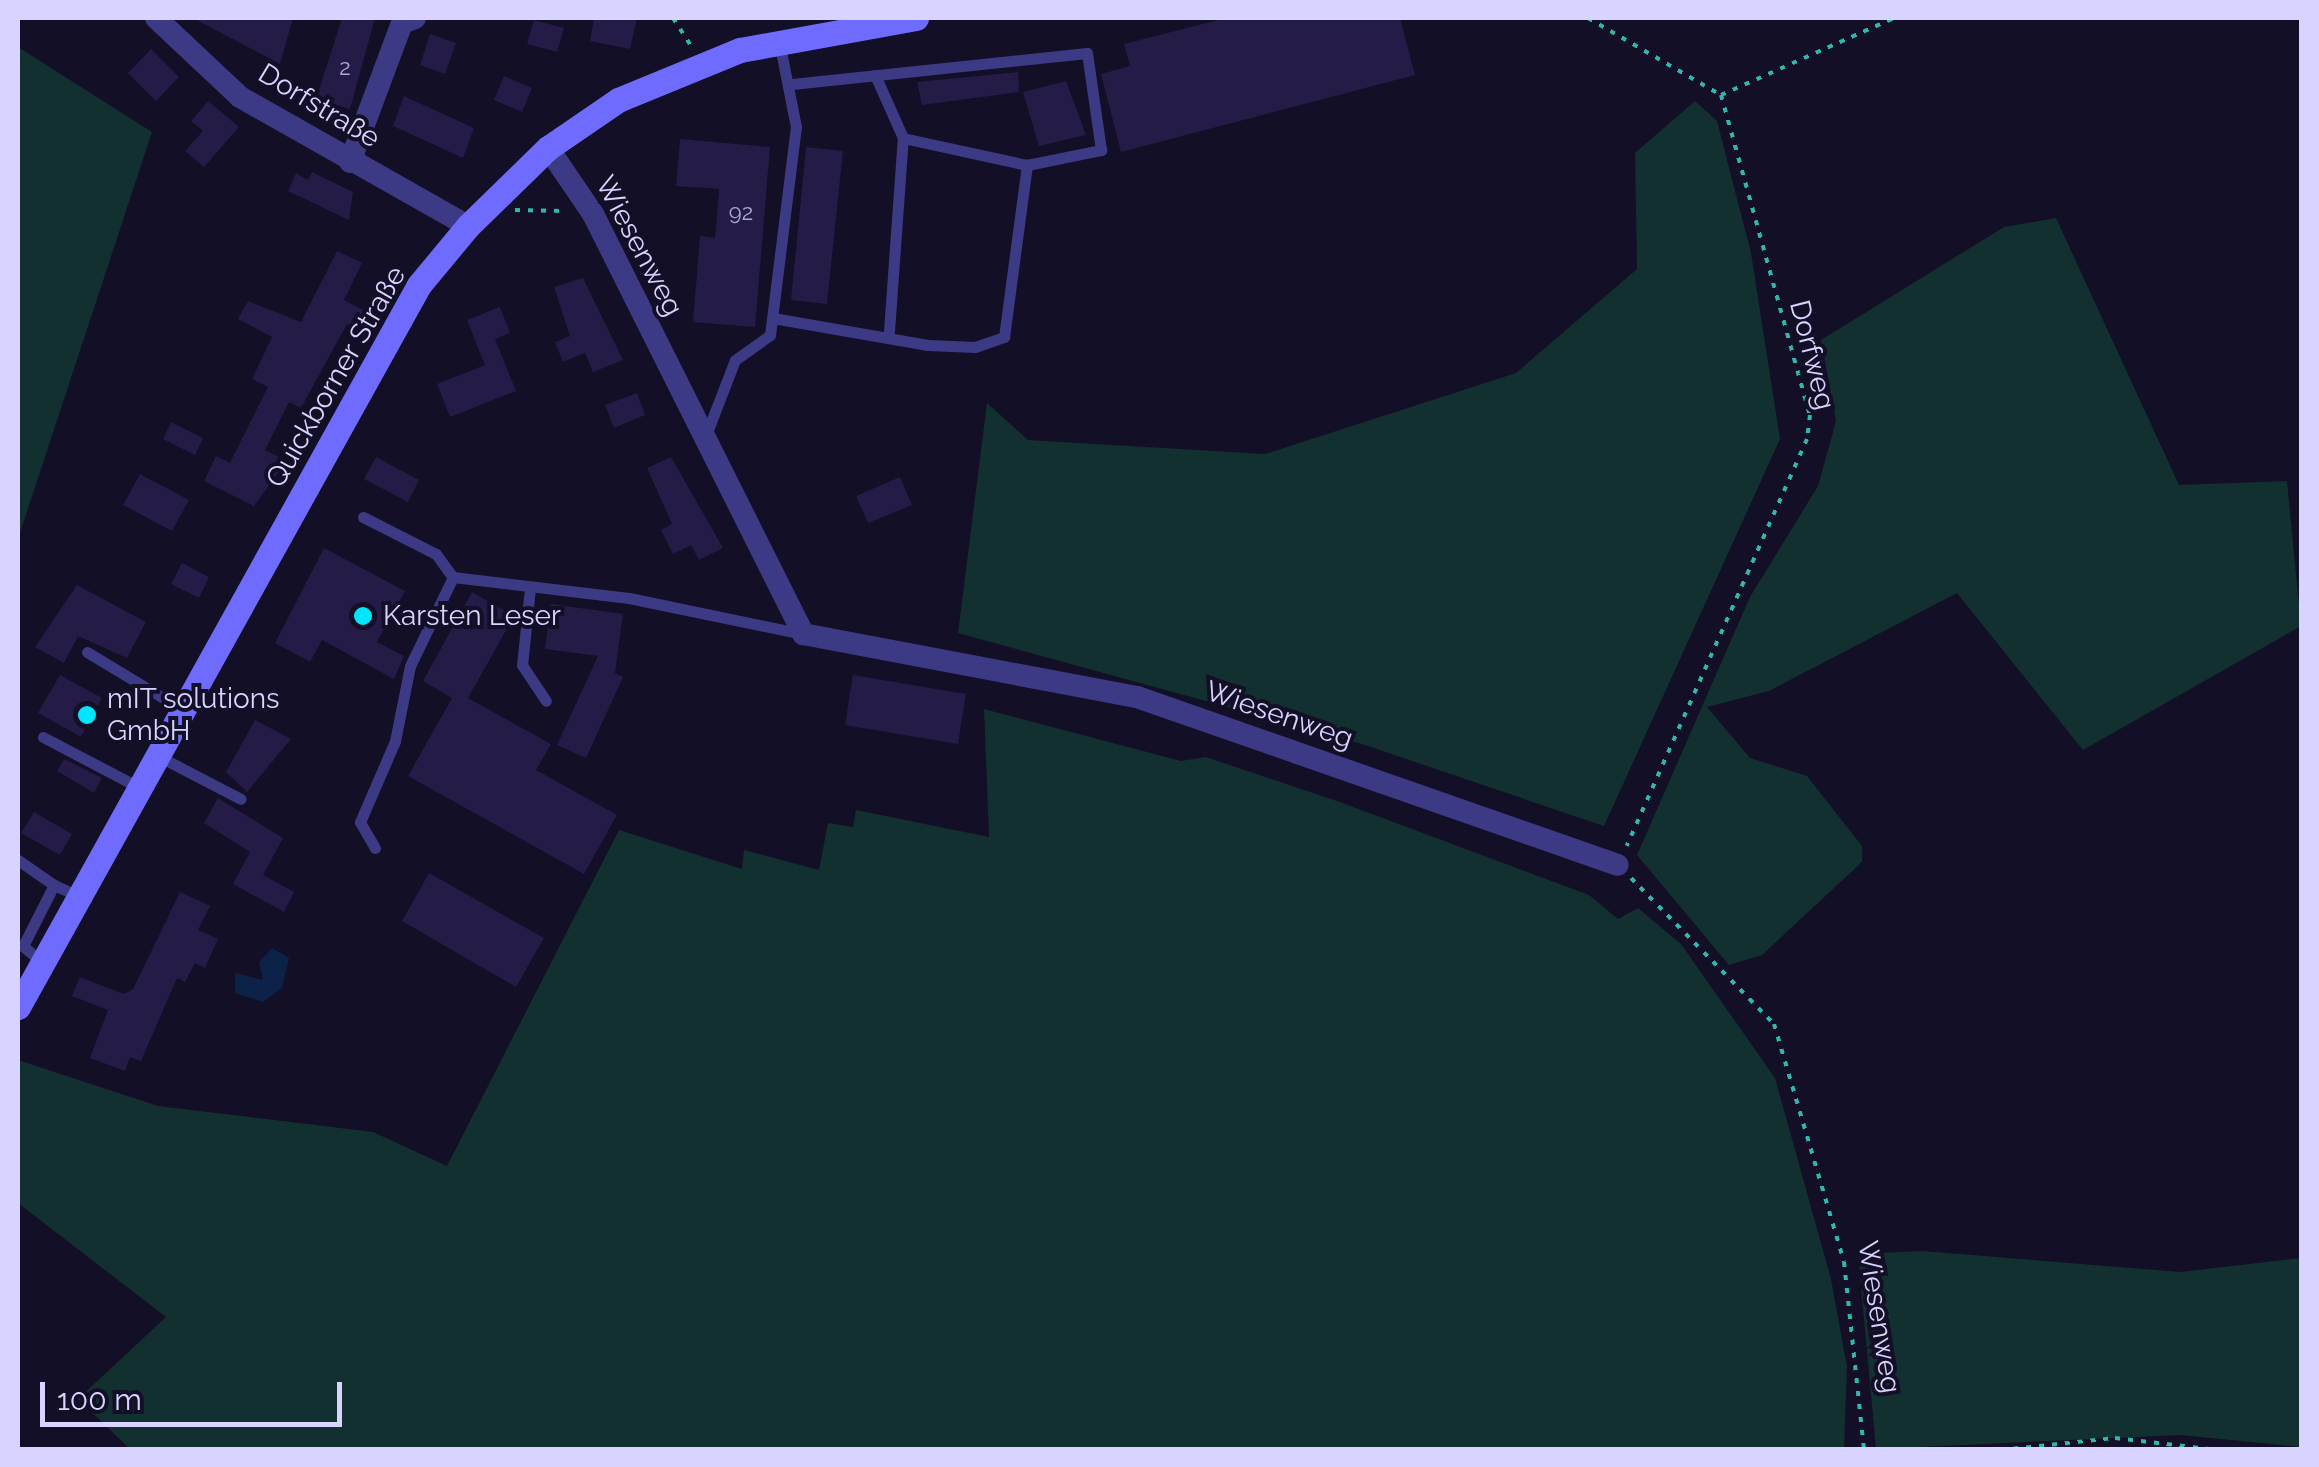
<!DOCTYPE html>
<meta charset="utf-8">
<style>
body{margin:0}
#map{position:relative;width:2319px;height:1467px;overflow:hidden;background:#130f26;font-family:Raleway,sans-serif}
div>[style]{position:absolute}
.green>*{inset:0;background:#12302f}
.water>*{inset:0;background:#0c2248}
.building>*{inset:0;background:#241b47}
.path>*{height:4px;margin-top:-2px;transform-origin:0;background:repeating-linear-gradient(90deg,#2fb8b0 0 5px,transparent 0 13px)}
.lane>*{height:11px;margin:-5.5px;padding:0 5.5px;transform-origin:5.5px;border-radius:5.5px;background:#3d3a85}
.street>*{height:22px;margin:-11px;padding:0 11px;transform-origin:11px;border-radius:11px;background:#3d3a85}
.secondary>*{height:25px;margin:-12.5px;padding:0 12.5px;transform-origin:12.5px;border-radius:12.5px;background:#6f6bff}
.dots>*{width:28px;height:28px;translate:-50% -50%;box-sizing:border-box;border:5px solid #130f26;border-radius:50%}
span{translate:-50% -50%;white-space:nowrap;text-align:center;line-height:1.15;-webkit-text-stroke:8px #130f26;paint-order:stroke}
.number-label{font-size:22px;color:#aca6d1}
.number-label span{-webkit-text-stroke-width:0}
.street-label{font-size:28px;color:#d9d4ff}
.poi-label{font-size:28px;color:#d9d4ff}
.left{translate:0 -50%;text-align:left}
.frame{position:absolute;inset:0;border:20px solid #d9d4ff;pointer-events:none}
.scale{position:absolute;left:40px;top:1382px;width:302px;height:45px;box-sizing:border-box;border:5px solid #d9d4ff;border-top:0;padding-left:12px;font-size:30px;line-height:35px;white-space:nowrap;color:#d9d4ff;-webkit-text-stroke:8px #130f26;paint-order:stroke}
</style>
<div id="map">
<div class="green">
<div style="clip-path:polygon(18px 47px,152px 132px,18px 539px)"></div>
<div style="clip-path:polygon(1695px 101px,1717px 121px,1751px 253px,1780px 439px,1604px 826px,1362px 744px,958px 633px,987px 403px,1028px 440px,1265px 454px,1516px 373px,1637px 269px,1635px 153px)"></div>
<div style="clip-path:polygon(2056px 218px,2179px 485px,2287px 481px,2301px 626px,2083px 750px,1957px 593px,1769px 691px,1707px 707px,1750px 758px,1807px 776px,1862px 846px,1862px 862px,1762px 955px,1729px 965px,1637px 855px,1750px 597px,1818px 486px,1836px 421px,1821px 340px,2004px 227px)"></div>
<div style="clip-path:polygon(984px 709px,1181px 761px,1206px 757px,1337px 801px,1589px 895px,1618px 919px,1638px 908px,1681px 944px,1775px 1078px,1831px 1279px,1847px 1367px,1844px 1449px,131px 1450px,78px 1399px,166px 1317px,18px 1203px,18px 1060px,158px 1106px,373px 1132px,447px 1166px,619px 830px,742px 869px,744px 850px,819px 870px,828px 823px,853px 827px,856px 810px,989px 837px)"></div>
<div style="clip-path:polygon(1922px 1251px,2180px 1272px,2301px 1258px,2301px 1447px,2181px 1435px,1876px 1449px,1858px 1254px)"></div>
</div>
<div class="water">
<div style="clip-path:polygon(272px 948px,289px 958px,282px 988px,263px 1002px,235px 993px,235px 973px,263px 980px,259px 962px)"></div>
</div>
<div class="building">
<div style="clip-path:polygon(193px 18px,293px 18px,280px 64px)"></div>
<div style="clip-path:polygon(342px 18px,375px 18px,350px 109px,316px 99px)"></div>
<div style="clip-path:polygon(594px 18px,637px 18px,630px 49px,590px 41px)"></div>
<div style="clip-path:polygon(1226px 18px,1400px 18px,1415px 75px,1121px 152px,1101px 74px,1130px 66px,1124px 44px)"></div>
<div style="clip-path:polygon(534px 20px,564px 28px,557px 52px,527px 44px)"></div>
<div style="clip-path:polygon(430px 34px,456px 43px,445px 74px,420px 65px)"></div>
<div style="clip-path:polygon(151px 49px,179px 77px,156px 101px,128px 73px)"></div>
<div style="clip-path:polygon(1018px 72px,1019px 92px,922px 105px,917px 82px)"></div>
<div style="clip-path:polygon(504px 76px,532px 88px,522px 112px,494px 100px)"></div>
<div style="clip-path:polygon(1066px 81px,1086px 135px,1039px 146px,1023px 92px)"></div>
<div style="clip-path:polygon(404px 96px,474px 128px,463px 158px,393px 126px)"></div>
<div style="clip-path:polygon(208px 101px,239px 127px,204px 167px,185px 151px,203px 131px,191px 121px)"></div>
<div style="clip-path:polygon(680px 139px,770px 147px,755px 327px,693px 322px,700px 236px,715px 238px,719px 189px,676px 186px)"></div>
<div style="clip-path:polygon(806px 147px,843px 151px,827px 304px,791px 300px)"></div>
<div style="clip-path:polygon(312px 172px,353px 192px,349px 220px,288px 191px,296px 173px,308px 180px)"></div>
<div style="clip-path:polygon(337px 251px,362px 263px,344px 300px,371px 314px,362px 332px,347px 324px,301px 408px,289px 402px,265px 450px,287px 461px,254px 506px,204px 481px,216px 456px,230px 463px,268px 387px,252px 379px,272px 337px,238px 319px,248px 301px,301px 322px)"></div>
<div style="clip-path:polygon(583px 278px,623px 360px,593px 372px,585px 353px,563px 362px,555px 342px,570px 336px,554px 287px)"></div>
<div style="clip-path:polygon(500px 307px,510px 333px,495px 339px,516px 391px,450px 417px,437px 384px,485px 365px,467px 320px)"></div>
<div style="clip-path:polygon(637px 393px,645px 415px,614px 428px,605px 405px)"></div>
<div style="clip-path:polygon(171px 422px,203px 438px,195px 455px,163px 439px)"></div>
<div style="clip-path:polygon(376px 457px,419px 480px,408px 502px,364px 479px)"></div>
<div style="clip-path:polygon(671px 457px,723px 548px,699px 560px,691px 545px,673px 554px,661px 530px,672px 524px,647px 468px)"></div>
<div style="clip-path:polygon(140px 474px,189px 500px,172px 531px,123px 505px)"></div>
<div style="clip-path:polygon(900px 477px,912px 505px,868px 523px,856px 496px)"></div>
<div style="clip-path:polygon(324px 548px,405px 591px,377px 642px,404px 656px,394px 679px,322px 640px,310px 662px,275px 643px)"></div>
<div style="clip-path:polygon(182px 563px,209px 577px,199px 598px,171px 584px)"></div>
<div style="clip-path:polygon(77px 585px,146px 622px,127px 658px,78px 636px,64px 663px,35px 647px)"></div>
<div style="clip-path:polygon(472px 592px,514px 616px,468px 698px,551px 744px,536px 770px,617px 815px,584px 874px,408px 776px,452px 698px,423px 681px)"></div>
<div style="clip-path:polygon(551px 604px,623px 614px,615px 673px,623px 677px,586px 758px,557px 745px,598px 656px,545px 649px)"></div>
<div style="clip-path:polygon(60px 675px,102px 698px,81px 737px,38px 713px)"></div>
<div style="clip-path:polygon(853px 675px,966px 694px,958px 744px,845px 725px)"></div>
<div style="clip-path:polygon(255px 720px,291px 739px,247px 792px,226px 772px)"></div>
<div style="clip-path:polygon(64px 759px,102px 778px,94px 793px,57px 771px)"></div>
<div style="clip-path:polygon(218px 798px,283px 838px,263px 875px,294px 892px,284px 912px,233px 884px,250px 852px,204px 823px)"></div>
<div style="clip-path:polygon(34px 812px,72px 834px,60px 855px,21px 833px)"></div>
<div style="clip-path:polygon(429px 873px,544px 938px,516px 987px,402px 921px)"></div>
<div style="clip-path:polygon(180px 892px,210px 906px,198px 930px,218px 939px,205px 968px,195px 963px,185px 982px,177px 978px,141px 1061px,130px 1057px,125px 1071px,90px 1058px,108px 1010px,72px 996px,80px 977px,124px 994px,133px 989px)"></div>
</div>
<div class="path">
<div style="left:673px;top:18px;width:35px;rotate:57deg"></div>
<div style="left:1588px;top:18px;width:154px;rotate:30.1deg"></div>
<div style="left:1721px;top:95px;width:332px;rotate:74.5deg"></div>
<div style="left:1810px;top:415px;width:24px;rotate:97deg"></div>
<div style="left:1807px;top:439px;width:445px;rotate:113.9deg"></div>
<div style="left:1721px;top:95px;width:189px;rotate:-24deg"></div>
<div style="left:515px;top:210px;width:50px;rotate:1.1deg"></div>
<div style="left:1631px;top:878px;width:204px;rotate:45.6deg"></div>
<div style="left:1774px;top:1024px;width:248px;rotate:73.6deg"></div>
<div style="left:1844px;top:1262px;width:189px;rotate:83.9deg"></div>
<div style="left:2000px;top:1450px;width:116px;rotate:-6deg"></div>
<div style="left:2115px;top:1438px;width:103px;rotate:6.7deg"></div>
</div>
<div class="lane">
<div style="left:875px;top:75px;width:69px;rotate:66deg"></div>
<div style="left:903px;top:138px;width:127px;rotate:12.3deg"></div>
<div style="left:773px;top:318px;width:157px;rotate:9.9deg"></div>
<div style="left:928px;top:345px;width:47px;rotate:2.4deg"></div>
<div style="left:975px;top:347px;width:31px;rotate:-19deg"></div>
<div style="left:1004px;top:337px;width:174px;rotate:-82.4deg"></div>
<div style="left:1027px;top:165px;width:76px;rotate:-11.5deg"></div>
<div style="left:1101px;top:150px;width:98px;rotate:-98.2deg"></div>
<div style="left:1087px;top:53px;width:299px;rotate:174deg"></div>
<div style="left:889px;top:331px;width:194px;rotate:-85.9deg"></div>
<div style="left:706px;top:435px;width:80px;rotate:-68.9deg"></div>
<div style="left:735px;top:360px;width:43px;rotate:-35.5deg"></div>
<div style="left:770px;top:335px;width:210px;rotate:-82.9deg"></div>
<div style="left:796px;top:127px;width:88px;rotate:-101.2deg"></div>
<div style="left:363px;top:517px;width:82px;rotate:26.9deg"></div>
<div style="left:436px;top:554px;width:29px;rotate:54deg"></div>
<div style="left:530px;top:588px;width:77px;rotate:95.9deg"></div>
<div style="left:522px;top:665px;width:43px;rotate:56.3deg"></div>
<div style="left:87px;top:652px;width:112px;rotate:31.1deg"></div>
<div style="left:43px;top:737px;width:110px;rotate:27.7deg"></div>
<div style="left:158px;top:756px;width:93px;rotate:27.4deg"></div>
<div style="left:375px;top:848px;width:30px;rotate:-120deg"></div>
<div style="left:360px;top:822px;width:88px;rotate:-66.6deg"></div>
<div style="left:395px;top:741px;width:76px;rotate:-78.7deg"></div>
<div style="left:410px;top:666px;width:99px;rotate:-64.2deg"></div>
<div style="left:453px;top:577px;width:177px;rotate:6.8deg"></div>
<div style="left:629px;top:598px;width:178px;rotate:11.7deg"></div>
<div style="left:18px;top:860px;width:44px;rotate:34.8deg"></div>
<div style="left:43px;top:963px;width:26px;rotate:-140deg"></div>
<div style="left:23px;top:946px;width:68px;rotate:-63.1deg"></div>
<div style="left:54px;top:885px;width:27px;rotate:24deg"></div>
</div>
<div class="street">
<div style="left:156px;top:18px;width:115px;rotate:43.2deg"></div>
<div style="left:240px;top:97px;width:262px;rotate:29.5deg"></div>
<div style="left:548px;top:148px;width:80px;rotate:55.7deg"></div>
<div style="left:593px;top:214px;width:470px;rotate:63.4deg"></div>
<div style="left:803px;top:634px;width:340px;rotate:10.7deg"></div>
<div style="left:1137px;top:697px;width:509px;rotate:19.25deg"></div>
<div style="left:350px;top:162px;width:148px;rotate:-69.5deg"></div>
<div style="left:402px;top:23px;width:14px;rotate:-21deg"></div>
</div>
<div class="secondary">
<div style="left:18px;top:1007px;width:826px;rotate:-60.95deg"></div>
<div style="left:419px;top:285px;width:77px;rotate:-50.3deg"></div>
<div style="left:468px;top:226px;width:112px;rotate:-44.3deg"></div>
<div style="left:548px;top:148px;width:85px;rotate:-34.4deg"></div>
<div style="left:618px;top:100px;width:132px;rotate:-22.3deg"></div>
<div style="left:740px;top:50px;width:179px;rotate:-10.3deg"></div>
</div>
<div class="dots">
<div style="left:363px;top:616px;background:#00e5ff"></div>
<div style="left:87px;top:715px;background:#00e5ff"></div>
</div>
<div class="number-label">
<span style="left:345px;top:68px">2</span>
<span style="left:741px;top:213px">92</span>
</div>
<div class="street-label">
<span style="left:319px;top:106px;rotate:31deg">Dorfstraße</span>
<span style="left:639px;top:246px;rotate:62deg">Wiesenweg</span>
<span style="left:1812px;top:355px;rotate:76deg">Dorfweg</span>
<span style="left:336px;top:377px;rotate:-60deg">Quickborner Straße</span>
<span style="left:1279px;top:715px;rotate:19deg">Wiesenweg</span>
<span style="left:1879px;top:1317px;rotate:81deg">Wiesenweg</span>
</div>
<div class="poi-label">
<span class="left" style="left:383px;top:616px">Karsten Leser</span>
<span class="left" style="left:107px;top:715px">mIT solutions<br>GmbH</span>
</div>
<div class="frame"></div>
<div class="scale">100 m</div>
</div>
